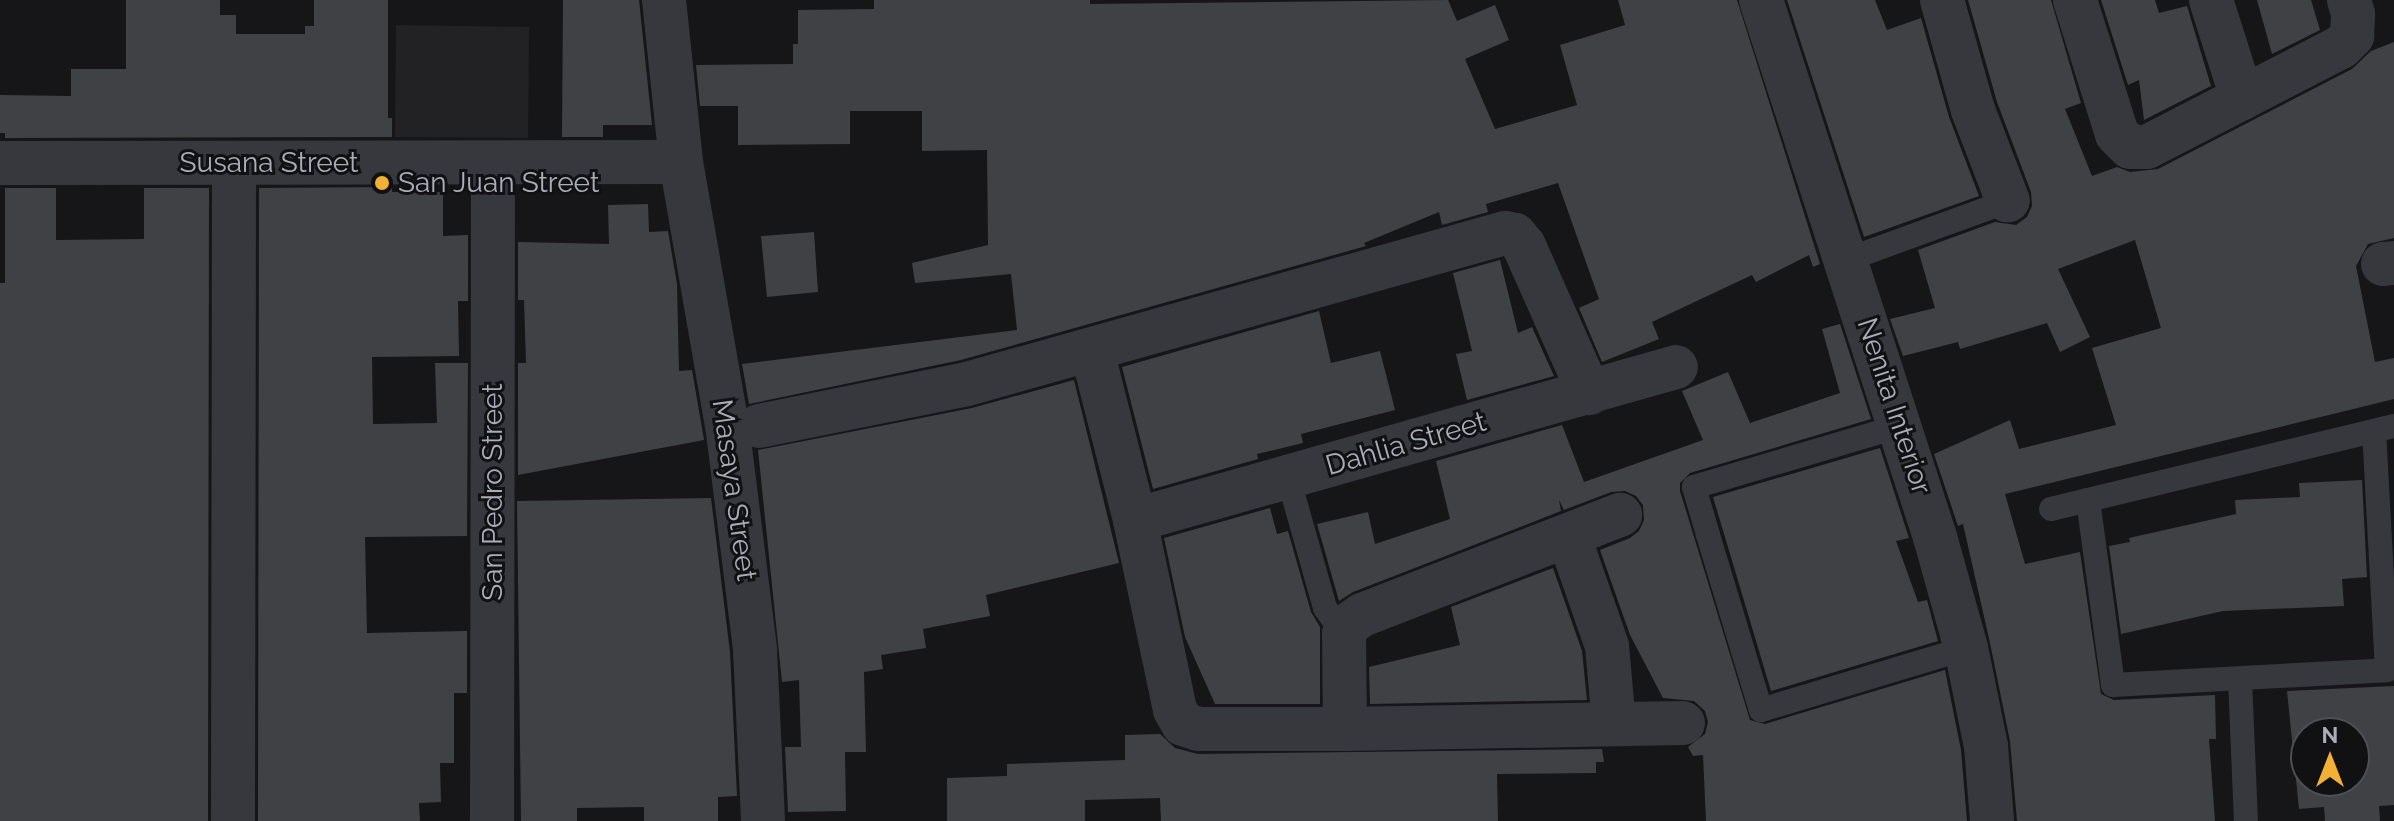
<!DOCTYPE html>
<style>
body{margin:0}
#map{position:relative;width:2394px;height:821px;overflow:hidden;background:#161618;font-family:Raleway,sans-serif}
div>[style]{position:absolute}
.built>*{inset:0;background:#222225}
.building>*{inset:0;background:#404145}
.service>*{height:24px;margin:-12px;padding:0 12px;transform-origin:12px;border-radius:12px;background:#37383d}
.minor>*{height:44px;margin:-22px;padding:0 22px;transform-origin:22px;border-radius:22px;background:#37383d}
.tertiary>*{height:44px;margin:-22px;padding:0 22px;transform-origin:22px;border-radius:22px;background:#37383d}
.dots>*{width:22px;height:22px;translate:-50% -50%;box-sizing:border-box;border:4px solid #111113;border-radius:50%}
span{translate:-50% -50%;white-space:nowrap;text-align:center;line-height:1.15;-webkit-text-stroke:6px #111113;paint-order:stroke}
.street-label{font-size:28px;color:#a8adb8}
.poi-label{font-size:28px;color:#a8adb8}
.left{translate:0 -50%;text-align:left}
.north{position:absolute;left:2290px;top:717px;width:80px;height:80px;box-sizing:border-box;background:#111113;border:2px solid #4d4f55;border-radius:50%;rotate:0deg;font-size:22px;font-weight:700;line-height:32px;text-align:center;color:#a8adb8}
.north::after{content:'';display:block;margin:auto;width:28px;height:36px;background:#f2b134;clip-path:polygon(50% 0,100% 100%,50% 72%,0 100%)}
</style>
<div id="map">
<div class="built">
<div style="clip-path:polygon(396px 25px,529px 27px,528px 138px,395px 137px)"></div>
</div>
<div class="building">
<div style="clip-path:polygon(126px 0,220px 0,220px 15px,236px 15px,236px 34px,305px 34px,305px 26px,314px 26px,314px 0,388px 0,388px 118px,392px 118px,392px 137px,5px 138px,5px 133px,0 133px,0 95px,71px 96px,71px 69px,126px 69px)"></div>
<div style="clip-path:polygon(563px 0,639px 0,652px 125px,603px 125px,603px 137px,562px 137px)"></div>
<div style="clip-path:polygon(874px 0,1090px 0,1090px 4px,1448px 0,1457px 21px,1495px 5px,1509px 40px,1465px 59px,1495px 129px,1577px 105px,1560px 45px,1625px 25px,1618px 0,1737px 0,1820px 264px,1813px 267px,1809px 255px,1756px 282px,1752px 275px,1652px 322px,1659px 339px,1602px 362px,1579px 308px,1599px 299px,1558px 183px,1486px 204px,1488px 212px,1442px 225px,1439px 212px,1364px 243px,1366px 246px,961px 360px,749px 404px,742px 364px,1017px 330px,1011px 274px,915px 283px,912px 263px,988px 245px,987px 150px,922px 151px,922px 111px,850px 111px,850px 144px,738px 145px,738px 106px,700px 106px,696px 65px,793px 64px,793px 44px,798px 44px,798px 10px,874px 9px)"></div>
<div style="clip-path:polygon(1787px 0,1875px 0,1887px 30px,1921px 18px,1949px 117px,1979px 196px,1864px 237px)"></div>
<div style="clip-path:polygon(1968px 0,2051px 0,2081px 103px,2065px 109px,2092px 176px,2117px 167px,2130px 172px,2158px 169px,2352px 69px,2371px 51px,2394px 42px,2394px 238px,2368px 244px,2356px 266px,2375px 362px,2394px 358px,2394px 399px,2005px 494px,2025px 564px,2080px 552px,2101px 694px,2114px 700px,2215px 695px,2216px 739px,2209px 739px,2215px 821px,2017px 821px,2010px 741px,1990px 643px,1963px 524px,1958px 526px,1934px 454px,2010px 420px,2019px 449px,2116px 425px,2092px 348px,2161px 328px,2135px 240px,2058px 269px,2090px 337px,2060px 352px,2047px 323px,1960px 349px,1958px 342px,1903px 356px,1890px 319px,1935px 308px,1918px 250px,1995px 222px,2016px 225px,2027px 217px,2032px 206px,2031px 192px,1997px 102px)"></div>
<div style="clip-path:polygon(2101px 0,2155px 0,2159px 13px,2187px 6px,2211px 86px,2144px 120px,2139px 80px,2128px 85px)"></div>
<div style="clip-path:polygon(2257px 0,2311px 0,2320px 30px,2272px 54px)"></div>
<div style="clip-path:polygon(392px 187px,392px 192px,443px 192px,443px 236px,468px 235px,468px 301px,458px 301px,459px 356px,372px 357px,373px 424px,437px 423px,435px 363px,468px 363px,467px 536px,365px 537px,367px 633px,467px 631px,467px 693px,454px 693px,454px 763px,440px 763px,441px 802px,419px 803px,420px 821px,258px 821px,259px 188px)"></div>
<div style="clip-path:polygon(5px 188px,56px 188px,56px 240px,144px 239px,144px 188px,209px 188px,208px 821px,0 821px,0 283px,5px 283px)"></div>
<div style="clip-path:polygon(648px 204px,649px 232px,668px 231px,677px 284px,679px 371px,692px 370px,704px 440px,518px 475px,518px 363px,526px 363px,524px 300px,518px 300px,518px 242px,609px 244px,608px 205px)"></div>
<div style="clip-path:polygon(814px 232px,818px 292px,767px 297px,761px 236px)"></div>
<div style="clip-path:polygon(1500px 260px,1518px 333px,1532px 327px,1554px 376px,1467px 400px,1456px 354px,1472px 351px,1453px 273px)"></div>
<div style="clip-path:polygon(1319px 311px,1331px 363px,1380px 351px,1395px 410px,1301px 434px,1303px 443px,1257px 454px,1258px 459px,1153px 489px,1122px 367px)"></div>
<div style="clip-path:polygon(1840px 324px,1871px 419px,1690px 473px,1680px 483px,1680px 491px,1750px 720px,1765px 724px,1945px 670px,1961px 750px,1967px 821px,1706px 821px,1703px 755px,1693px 756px,1688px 747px,1705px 734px,1708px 722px,1705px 711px,1694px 701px,1663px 698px,1630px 635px,1600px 550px,1630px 538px,1639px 531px,1644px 520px,1643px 505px,1636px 496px,1625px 491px,1611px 492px,1564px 510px,1559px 500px,1561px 511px,1353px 592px,1339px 601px,1317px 524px,1368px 512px,1375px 544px,1450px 519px,1436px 461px,1562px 425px,1584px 482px,1703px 440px,1682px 391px,1728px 372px,1750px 423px,1840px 393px,1822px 329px)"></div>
<div style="clip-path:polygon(1074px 380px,1119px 563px,986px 595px,990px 616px,923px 629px,926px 648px,881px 655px,883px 669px,864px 672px,866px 752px,845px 752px,846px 811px,788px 812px,785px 747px,801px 747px,799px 680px,782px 682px,758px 450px,972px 408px)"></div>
<div style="clip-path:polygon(1880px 448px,1909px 538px,1896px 541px,1918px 602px,1927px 600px,1938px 641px,1771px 691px,1713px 497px)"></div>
<div style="clip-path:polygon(2362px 480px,2367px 577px,2342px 579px,2344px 606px,2223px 611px,2121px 634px,2109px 546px,2130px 542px,2129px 538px,2236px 514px,2235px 500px,2300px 497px,2299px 483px)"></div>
<div style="clip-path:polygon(711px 498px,730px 652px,737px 796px,718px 797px,718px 821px,644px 821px,644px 807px,577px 808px,577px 821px,521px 821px,517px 501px)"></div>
<div style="clip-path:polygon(1270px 508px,1277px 534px,1288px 531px,1311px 612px,1320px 627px,1320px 704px,1215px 704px,1185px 637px,1164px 538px)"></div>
<div style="clip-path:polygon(1553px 568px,1582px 651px,1587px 700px,1370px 704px,1369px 667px,1460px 645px,1451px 607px)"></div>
<div style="clip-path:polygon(evenodd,2394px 686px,2394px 805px,2379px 806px,2380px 821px,2325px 821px,2324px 807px,2299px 809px,2287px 691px,2394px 686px,2306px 733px,2354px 733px,2354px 781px,2306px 781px,2306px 733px)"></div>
<div style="clip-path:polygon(1160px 734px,1175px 748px,1198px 754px,1602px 749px,1604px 762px,1596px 762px,1596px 773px,1497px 774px,1498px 821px,1161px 821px,1160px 798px,1085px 800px,1085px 821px,947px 821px,947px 778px,1007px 776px,1007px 764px,1125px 760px,1125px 735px)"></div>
</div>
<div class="service">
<div style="left:1846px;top:260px;width:172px;rotate:-20deg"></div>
<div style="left:1900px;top:426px;width:215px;rotate:163.5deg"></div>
<div style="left:1694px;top:487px;width:50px;rotate:73.7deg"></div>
<div style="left:1708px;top:535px;width:183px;rotate:73.2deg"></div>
<div style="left:1761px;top:710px;width:214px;rotate:-16.8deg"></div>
<div style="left:1288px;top:477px;width:136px;rotate:74.2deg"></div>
<div style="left:1325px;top:608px;width:32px;rotate:54deg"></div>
<div style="left:2088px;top:500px;width:187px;rotate:82.3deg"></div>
<div style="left:2113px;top:685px;width:274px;rotate:-3.1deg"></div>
<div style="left:2387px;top:670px;width:239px;rotate:-93.1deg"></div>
<div style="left:2051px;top:509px;width:353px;rotate:-13.6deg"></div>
<div style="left:2240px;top:679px;width:142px;rotate:87.6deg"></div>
</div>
<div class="minor">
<div style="left:664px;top:0;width:163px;rotate:84deg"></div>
<div style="left:1761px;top:0;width:564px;rotate:72.05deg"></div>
<div style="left:1935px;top:537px;width:115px;rotate:74.4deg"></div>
<div style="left:1966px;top:648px;width:100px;rotate:78.5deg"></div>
<div style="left:1986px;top:746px;width:75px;rotate:85.4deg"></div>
<div style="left:1942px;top:0;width:114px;rotate:74.3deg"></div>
<div style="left:1973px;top:110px;width:97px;rotate:69deg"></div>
<div style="left:2075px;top:0;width:140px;rotate:72.6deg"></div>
<div style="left:2117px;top:134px;width:18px;rotate:45deg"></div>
<div style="left:2130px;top:147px;width:17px"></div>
<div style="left:2147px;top:147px;width:218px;rotate:-27.3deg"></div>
<div style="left:2341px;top:47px;width:16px;rotate:-45deg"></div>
<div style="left:2352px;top:36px;width:22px;rotate:-87deg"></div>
<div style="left:2353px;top:14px;width:15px;rotate:-106deg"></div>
<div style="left:2211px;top:0;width:103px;rotate:72.4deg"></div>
<div style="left:2383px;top:264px;width:11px;rotate:-5deg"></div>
<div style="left:1092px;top:351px;width:174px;rotate:75.7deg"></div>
<div style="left:1135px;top:520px;width:194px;rotate:78.1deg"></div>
<div style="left:1175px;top:710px;width:16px;rotate:60deg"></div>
<div style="left:1183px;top:724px;width:16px;rotate:18deg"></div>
<div style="left:1198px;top:729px;width:147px"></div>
<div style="left:1345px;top:729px;width:338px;rotate:-1deg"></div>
<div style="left:759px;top:426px;width:212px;rotate:-11.4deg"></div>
<div style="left:967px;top:384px;width:559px;rotate:-15.68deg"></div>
<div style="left:1505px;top:233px;width:10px;rotate:11deg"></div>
<div style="left:1515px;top:235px;width:14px;rotate:51deg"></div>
<div style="left:1524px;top:246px;width:161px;rotate:66.1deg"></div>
<div style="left:1135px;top:520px;width:562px;rotate:-15.79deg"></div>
<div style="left:1569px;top:537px;width:115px;rotate:70.8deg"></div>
<div style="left:1607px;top:646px;width:78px;rotate:84.9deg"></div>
<div style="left:1345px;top:729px;width:95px;rotate:-90.6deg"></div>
<div style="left:1344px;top:634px;width:10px;rotate:-66deg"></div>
<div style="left:1348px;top:625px;width:17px;rotate:-36deg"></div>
<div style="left:1362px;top:615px;width:277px;rotate:-21.2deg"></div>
<div style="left:233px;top:821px;width:658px;rotate:-89.91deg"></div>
<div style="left:492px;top:821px;width:658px;rotate:-89.91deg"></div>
</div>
<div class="tertiary">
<div style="left:0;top:163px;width:681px;rotate:-0.08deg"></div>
<div style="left:681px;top:162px;width:274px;rotate:80.1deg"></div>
<div style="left:728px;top:432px;width:220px;rotate:82.9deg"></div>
<div style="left:755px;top:650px;width:171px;rotate:87.3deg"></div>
</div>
<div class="dots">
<div style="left:382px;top:183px;background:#f2b134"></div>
</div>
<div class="street-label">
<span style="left:269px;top:163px">Susana Street</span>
<span style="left:1894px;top:406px;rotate:72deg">Nenita Interior</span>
<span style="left:1406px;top:444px;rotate:-16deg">Dahlia Street</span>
<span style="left:734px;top:490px;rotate:82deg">Masaya Street</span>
<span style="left:493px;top:492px;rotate:-90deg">San Pedro Street</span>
</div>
<div class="poi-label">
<span class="left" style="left:398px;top:183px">San Juan Street</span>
</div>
<div class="north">N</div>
</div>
